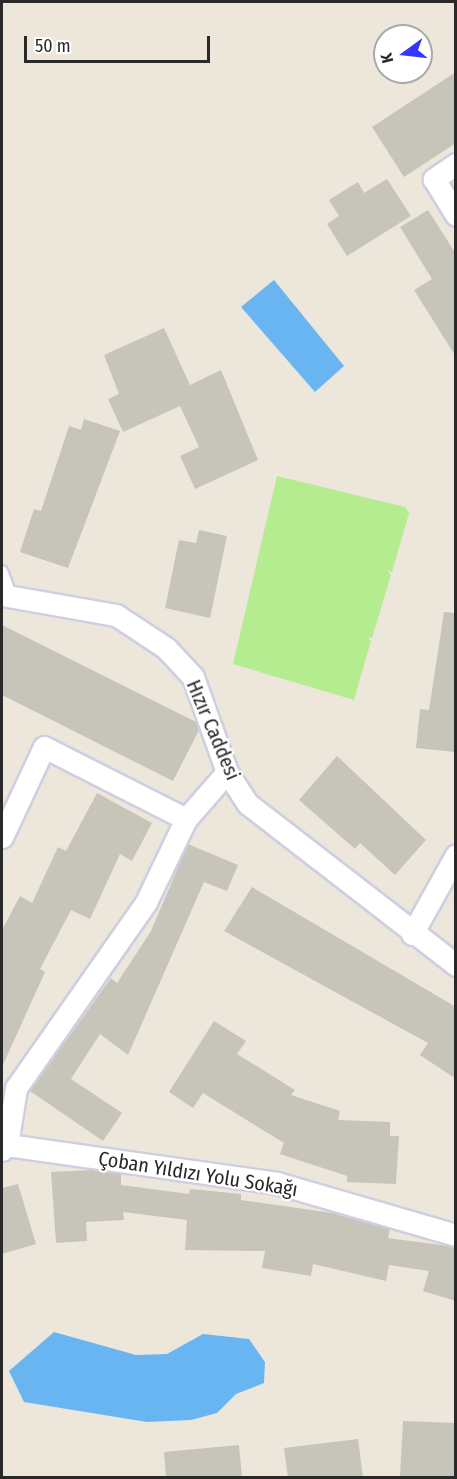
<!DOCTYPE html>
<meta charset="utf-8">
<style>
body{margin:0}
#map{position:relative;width:457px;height:1479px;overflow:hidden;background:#ece7da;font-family:"Fira Sans Condensed",sans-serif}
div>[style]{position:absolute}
.pitch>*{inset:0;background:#b4ec8f}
.water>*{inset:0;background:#69b5f2}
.building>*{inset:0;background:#c7c4ba}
.roads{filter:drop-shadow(2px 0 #cfcfe2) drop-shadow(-2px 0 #cfcfe2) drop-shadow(0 2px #cfcfe2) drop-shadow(0 -2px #cfcfe2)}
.lane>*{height:10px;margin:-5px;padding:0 5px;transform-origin:5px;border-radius:5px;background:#fff}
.street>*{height:21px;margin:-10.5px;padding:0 10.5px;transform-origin:10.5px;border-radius:10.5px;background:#fff}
span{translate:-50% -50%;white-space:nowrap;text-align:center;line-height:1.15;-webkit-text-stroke:4.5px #fff;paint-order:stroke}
.street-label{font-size:20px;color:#292929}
.frame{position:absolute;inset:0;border:3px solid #292929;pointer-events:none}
.north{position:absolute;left:373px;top:24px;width:60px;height:60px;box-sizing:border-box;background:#fff;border:2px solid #a9a9a9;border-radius:50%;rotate:255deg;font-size:16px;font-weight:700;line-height:24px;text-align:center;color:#292929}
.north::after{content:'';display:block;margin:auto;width:21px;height:27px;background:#3436ff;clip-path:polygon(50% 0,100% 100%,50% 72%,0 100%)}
.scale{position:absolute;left:24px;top:36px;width:186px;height:27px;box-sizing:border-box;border:3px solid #292929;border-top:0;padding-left:8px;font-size:18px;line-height:21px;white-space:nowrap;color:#292929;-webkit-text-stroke:4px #fff;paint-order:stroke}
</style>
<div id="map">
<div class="pitch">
<div style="clip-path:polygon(277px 476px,405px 507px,409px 513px,392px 572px,387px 570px,391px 575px,372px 638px,367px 637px,371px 641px,354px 700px,233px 664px)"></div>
</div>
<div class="water">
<div style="clip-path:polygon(274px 280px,344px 366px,315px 392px,241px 307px)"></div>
<div style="clip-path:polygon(54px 1332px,136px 1355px,167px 1354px,203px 1334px,249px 1339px,265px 1362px,264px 1383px,236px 1394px,217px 1413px,191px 1420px,147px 1422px,24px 1402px,9px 1371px)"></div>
</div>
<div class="building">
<div style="clip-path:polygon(456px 72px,456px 143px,404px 177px,372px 127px)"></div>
<div style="clip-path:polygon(387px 179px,411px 216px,347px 256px,327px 224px,339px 216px,329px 200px,358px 182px,364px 193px)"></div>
<div style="clip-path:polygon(428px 210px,456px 254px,456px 357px,414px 290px,432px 279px,400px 227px)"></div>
<div style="clip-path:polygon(164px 328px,190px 385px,221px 370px,258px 460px,195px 489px,180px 456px,199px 447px,180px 406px,123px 432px,108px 399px,119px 394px,104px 355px)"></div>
<div style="clip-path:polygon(84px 419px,120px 431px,68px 568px,20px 552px,34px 509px,41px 511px,69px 426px,81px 430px)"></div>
<div style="clip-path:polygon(199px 530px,227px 536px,210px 618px,165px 608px,179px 540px,196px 543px)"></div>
<div style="clip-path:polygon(444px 612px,456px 613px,456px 752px,416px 748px,420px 709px,429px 710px)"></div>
<div style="clip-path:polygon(2px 625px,196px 722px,199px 730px,173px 781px,2px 695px)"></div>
<div style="clip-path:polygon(337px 756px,426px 840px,395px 875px,360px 843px,355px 849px,299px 800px)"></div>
<div style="clip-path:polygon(97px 793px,152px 823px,132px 861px,120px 854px,90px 919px,71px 910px,40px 969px,45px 972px,2px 1067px,2px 930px,20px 896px,32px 903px,58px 847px,66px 851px)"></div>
<div style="clip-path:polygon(188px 844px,238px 865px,227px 891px,204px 882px,128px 1055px,100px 1034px,71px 1079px,122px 1113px,103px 1141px,30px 1091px,111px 978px,117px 983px,151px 931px)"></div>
<div style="clip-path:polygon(252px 887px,456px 1007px,456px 1079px,420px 1055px,428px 1043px,224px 931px)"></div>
<div style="clip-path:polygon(214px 1021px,246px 1041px,237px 1054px,295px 1090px,291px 1095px,340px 1111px,338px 1120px,390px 1122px,390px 1136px,399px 1136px,396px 1184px,347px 1182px,347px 1176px,280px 1154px,284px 1143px,203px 1093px,193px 1108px,169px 1092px)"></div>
<div style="clip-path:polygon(92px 1170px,121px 1174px,121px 1185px,189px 1194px,190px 1189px,241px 1194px,241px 1200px,332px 1213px,390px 1229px,388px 1238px,456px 1247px,456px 1301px,423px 1291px,429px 1271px,389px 1265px,386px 1281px,313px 1264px,311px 1276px,262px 1268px,265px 1251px,185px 1250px,187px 1220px,123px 1212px,124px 1220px,86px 1222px,87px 1241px,56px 1243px,51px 1172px)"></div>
<div style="clip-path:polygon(18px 1184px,36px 1244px,2px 1254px,2px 1188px)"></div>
<div style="clip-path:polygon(403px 1421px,456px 1423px,456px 1478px,400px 1478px)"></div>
<div style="clip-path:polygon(358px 1439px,363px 1478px,288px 1478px,284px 1448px)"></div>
<div style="clip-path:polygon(239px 1445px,242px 1478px,166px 1478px,164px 1452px)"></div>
</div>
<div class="roads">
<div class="lane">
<div style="left:2px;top:571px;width:26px;rotate:69deg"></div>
</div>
<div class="street">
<div style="left:456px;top:164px;width:27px;rotate:146deg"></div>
<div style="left:434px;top:179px;width:42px;rotate:58.6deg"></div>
<div style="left:2px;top:595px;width:116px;rotate:10deg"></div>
<div style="left:116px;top:615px;width:60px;rotate:33.4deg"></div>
<div style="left:166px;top:648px;width:40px;rotate:47deg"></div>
<div style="left:193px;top:677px;width:101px;rotate:70.3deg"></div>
<div style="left:227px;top:772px;width:38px;rotate:57deg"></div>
<div style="left:248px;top:804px;width:263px;rotate:37.7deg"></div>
<div style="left:2px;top:837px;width:99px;rotate:-65deg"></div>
<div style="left:44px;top:747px;width:159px;rotate:26.9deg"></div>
<div style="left:412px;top:934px;width:90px;rotate:-60.9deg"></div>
<div style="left:7px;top:1145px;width:273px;rotate:8deg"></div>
<div style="left:277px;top:1183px;width:186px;rotate:16.2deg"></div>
<div style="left:2px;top:1150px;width:7px;rotate:-45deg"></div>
<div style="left:7px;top:1145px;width:58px;rotate:-81deg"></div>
<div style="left:16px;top:1088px;width:227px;rotate:-55deg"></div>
<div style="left:146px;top:902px;width:92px;rotate:-64.3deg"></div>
<div style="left:186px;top:819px;width:62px;rotate:-48.9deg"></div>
</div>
</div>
<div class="street-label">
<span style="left:213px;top:730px;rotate:67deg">Hızır Caddesi</span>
<span style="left:198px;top:1174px;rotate:9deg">Çoban Yıldızı Yolu Sokağı</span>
</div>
<div class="frame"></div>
<div class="north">K</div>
<div class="scale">50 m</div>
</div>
